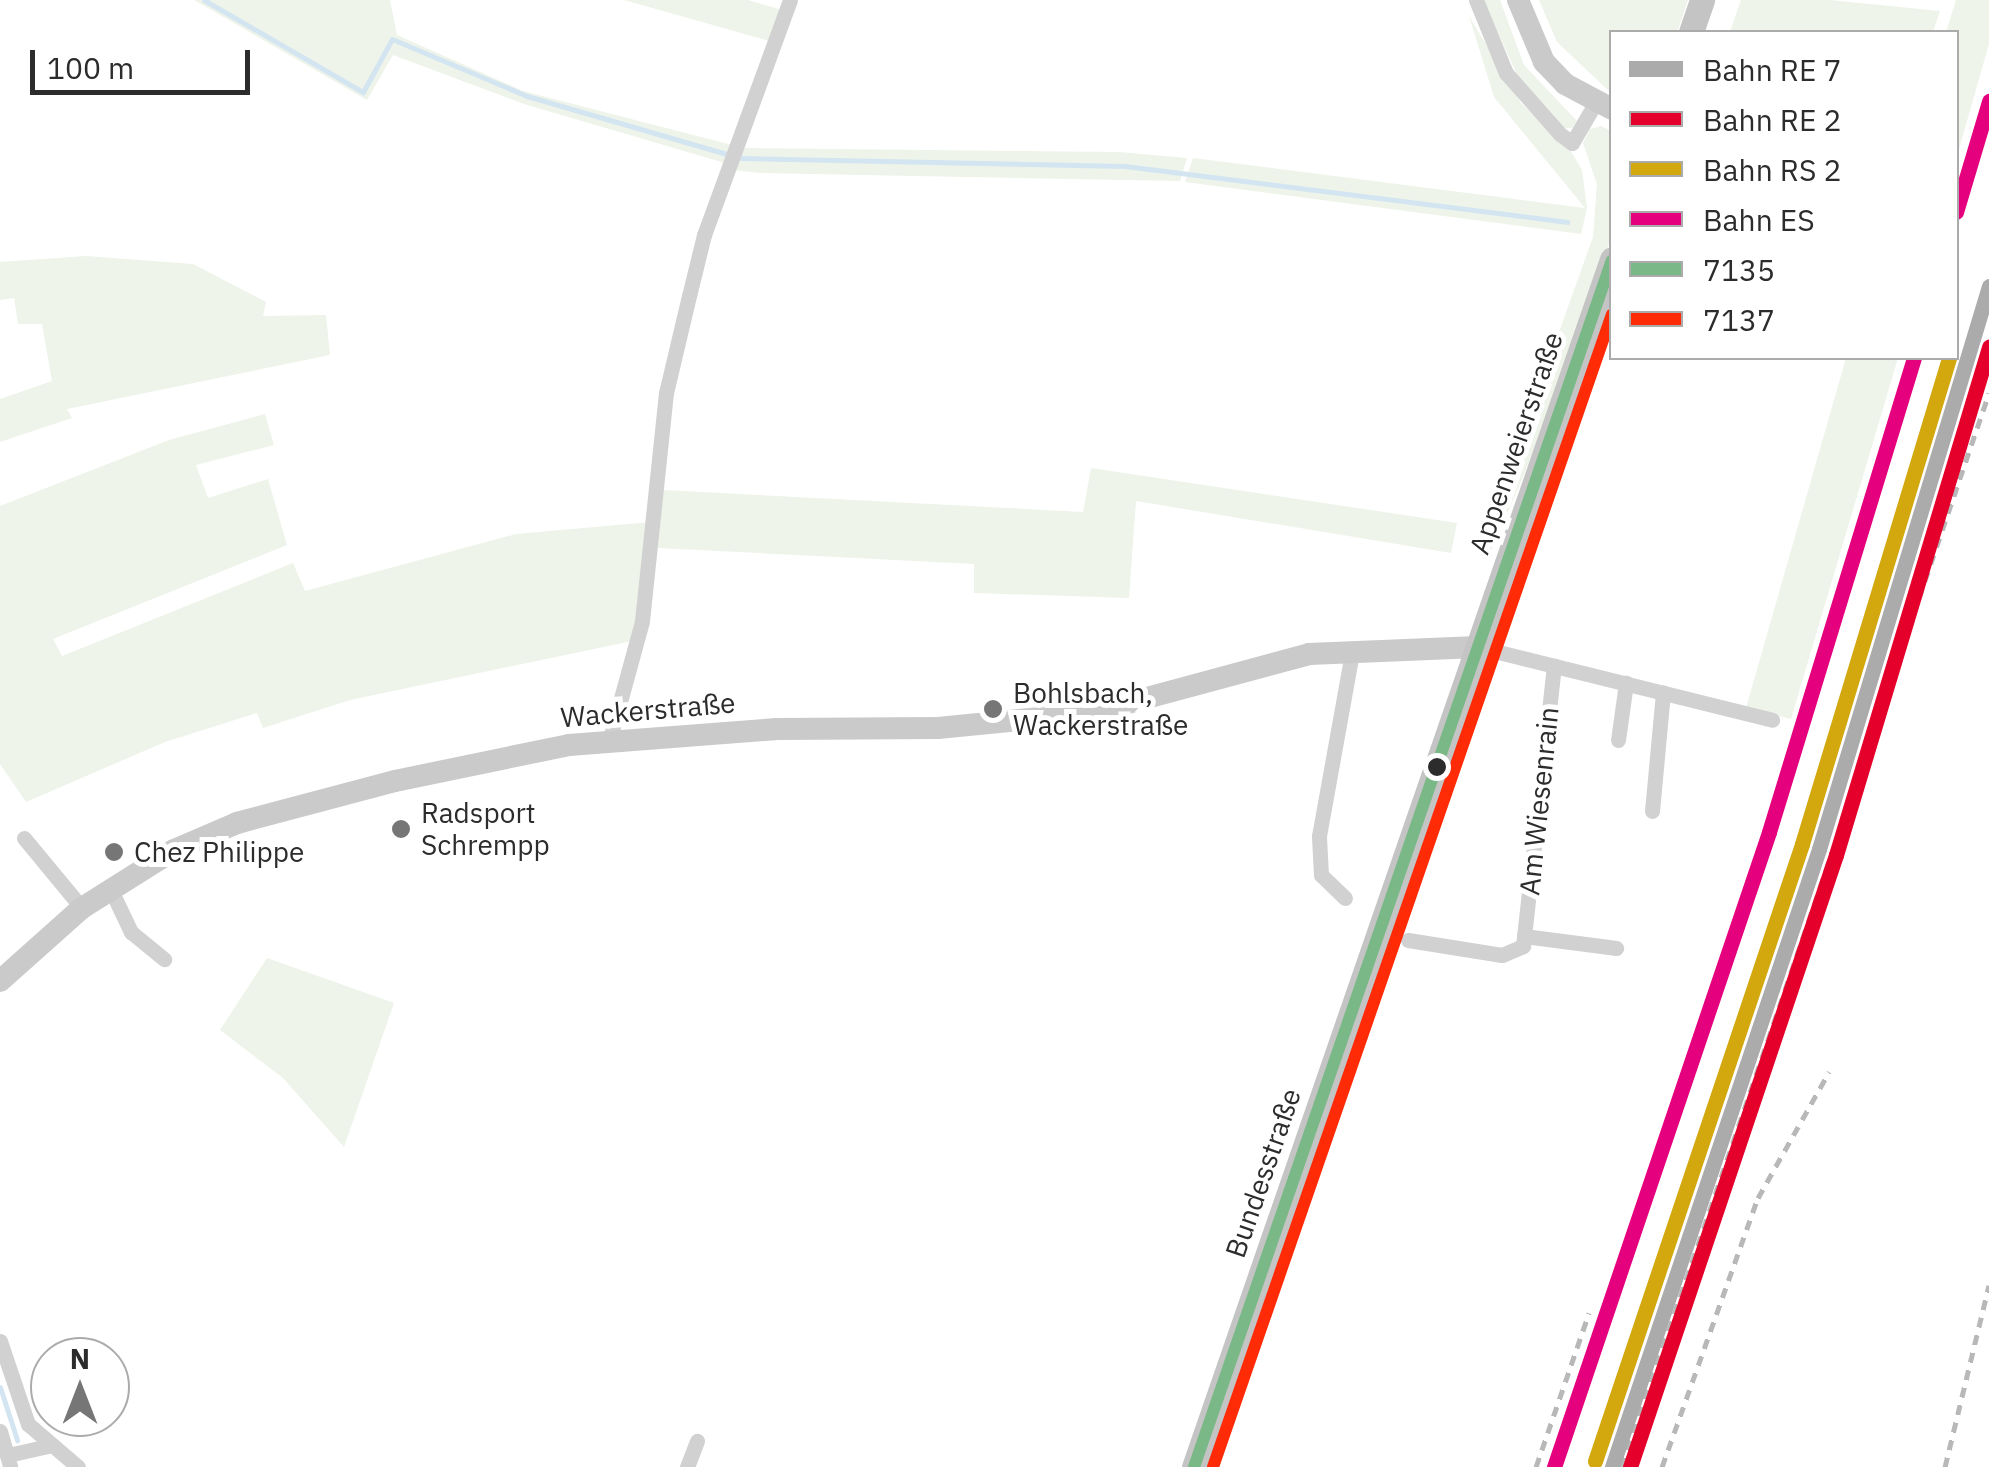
<!DOCTYPE html>
<meta charset="utf-8">
<style>
body{margin:0}
#map{position:relative;width:1989px;height:1467px;overflow:hidden;background:#fff;font-family:"IBM Plex Sans",sans-serif}
div>[style]{position:absolute}
.green>*{inset:0;background:#eef4e9}
.stream>*{height:5px;margin:-2.5px;padding:0 2.5px;transform-origin:2.5px;border-radius:2.5px;background:#d4e5f2}
.street>*{height:15px;margin:-7.5px;padding:0 7.5px;transform-origin:7.5px;border-radius:7.5px;background:#d1d1d1}
.secondary>*{height:22px;margin:-11px;padding:0 11px;transform-origin:11px;border-radius:11px;background:#cacaca}
.primary>*{height:25px;margin:-12.5px;padding:0 12.5px;transform-origin:12.5px;border-radius:12.5px;background:#c4c4c4}
.rail>*{height:5px;margin-top:-2.5px;transform-origin:0;background:repeating-linear-gradient(90deg,#b8b8b8 0 10px,transparent 0 18px)}
.bus-1>*{height:12px;margin:-6px;padding:0 6px;transform-origin:6px;border-radius:6px;background:#7bb887}
.bus-2>*{height:12px;margin:-6px;padding:0 6px;transform-origin:6px;border-radius:6px;background:#fe2b06}
.rail-1>*{height:15px;margin:-7.5px;padding:0 7.5px;transform-origin:7.5px;border-radius:7.5px;background:#ababab}
.rail-2>*{height:15px;margin:-7.5px;padding:0 7.5px;transform-origin:7.5px;border-radius:7.5px;background:#e4002b}
.rail-3>*{height:15px;margin:-7.5px;padding:0 7.5px;transform-origin:7.5px;border-radius:7.5px;background:#d2a80e}
.rail-4>*{height:15px;margin:-7.5px;padding:0 7.5px;transform-origin:7.5px;border-radius:7.5px;background:#e5007d}
.dots>*{width:28px;height:28px;translate:-50% -50%;box-sizing:border-box;border:5px solid #fff;border-radius:50%}
span{translate:-50% -50%;white-space:nowrap;text-align:center;line-height:1.15;-webkit-text-stroke:10px #fff;paint-order:stroke}
.street-label{font-size:28px;color:#2c2c2c}
.poi-label{font-size:28px;color:#2c2c2c}
.left{translate:0 -50%;text-align:left}
.legend{position:absolute;left:1609px;top:30px;width:350px;height:330px;box-sizing:border-box;background:#fff;border:2px solid #ababab;margin:0;padding:12px 18px;list-style:none;font-size:30px;color:#2c2c2c}
.legend li{display:flex;align-items:center;gap:20px;height:50px}
.legend b{width:50px;border:2px solid #ababab}
.north{position:absolute;left:30px;top:1337px;width:100px;height:100px;box-sizing:border-box;background:#fff;border:2px solid #ababab;border-radius:50%;rotate:0deg;font-size:28px;font-weight:700;line-height:40px;text-align:center;color:#2c2c2c}
.north::after{content:'';display:block;margin:auto;width:35px;height:45px;background:#767676;clip-path:polygon(50% 0,100% 100%,50% 72%,0 100%)}
.scale{position:absolute;left:30px;top:50px;width:220px;height:45px;box-sizing:border-box;border:5px solid #2c2c2c;border-top:0;padding-left:12px;font-size:30px;line-height:35px;white-space:nowrap;color:#2c2c2c;-webkit-text-stroke:8px #fff;paint-order:stroke}
</style>
<div id="map">
<div class="green">
<div style="clip-path:polygon(194px 0,390px 0,397px 35px,523px 91px,732px 145px,725px 163px,524px 104px,393px 55px,367px 100px)"></div>
<div style="clip-path:polygon(624px 0,748px 0,782px 10px,769px 41px)"></div>
<div style="clip-path:polygon(1483px 0,1500px 0,1524px 65px,1577px 121px,1572px 128px,1563px 128px,1520px 81px)"></div>
<div style="clip-path:polygon(1539px 0,1688px 0,1677px 32px,1612px 32px,1611px 93px,1557px 42px)"></div>
<div style="clip-path:polygon(1741px 0,1830px 0,1940px 11px,1933px 32px,1730px 32px)"></div>
<div style="clip-path:polygon(1956px 0,1989px 0,1989px 44px,1957px 156px,1956px 32px,1946px 32px)"></div>
<div style="clip-path:polygon(1469px 16px,1521px 103px,1569px 148px,1582px 170px,1587px 208px,1581px 234px,1185px 182px,1193px 158px,1585px 208px,1494px 97px)"></div>
<div style="clip-path:polygon(1601px 126px,1611px 131px,1611px 238px,1541px 434px,1491px 552px,1479px 555px,1593px 237px,1597px 184px,1583px 143px,1590px 129px)"></div>
<div style="clip-path:polygon(741px 148px,1119px 152px,1187px 158px,1180px 181px,759px 173px,733px 170px)"></div>
<div style="clip-path:polygon(86px 256px,193px 264px,266px 302px,263px 316px,326px 315px,330px 355px,67px 409px,72px 418px,0 442px,0 399px,52px 381px,42px 324px,18px 324px,14px 298px,0 300px,0 262px)"></div>
<div style="clip-path:polygon(1611px 307px,1602px 359px,1543px 524px,1531px 531px)"></div>
<div style="clip-path:polygon(1846px 358px,1898px 358px,1791px 719px,1746px 708px)"></div>
<div style="clip-path:polygon(265px 414px,274px 445px,196px 465px,208px 498px,268px 479px,287px 545px,53px 639px,62px 656px,293px 563px,305px 591px,516px 534px,651px 522px,632px 641px,350px 700px,263px 728px,257px 713px,165px 742px,26px 802px,0 764px,0 506px,169px 440px)"></div>
<div style="clip-path:polygon(1091px 468px,1457px 523px,1451px 553px,1136px 501px,1129px 598px,974px 593px,974px 564px,658px 548px,663px 490px,1083px 512px)"></div>
<div style="clip-path:polygon(267px 958px,394px 1003px,344px 1147px,283px 1078px,220px 1030px)"></div>
</div>
<div class="stream">
<div style="left:204px;top:0;width:184px;rotate:30.1deg"></div>
<div style="left:363px;top:92px;width:60px;rotate:-61.3deg"></div>
<div style="left:392px;top:39px;width:147px;rotate:22.9deg"></div>
<div style="left:527px;top:96px;width:207px;rotate:16.2deg"></div>
<div style="left:741px;top:158px;width:384px;rotate:1.2deg"></div>
<div style="left:1125px;top:166px;width:446px;rotate:7.2deg"></div>
<div style="left:0;top:1387px;width:56px;rotate:72.2deg"></div>
</div>
<div class="street">
<div style="left:1476px;top:0;width:79px;rotate:67.7deg"></div>
<div style="left:1506px;top:73px;width:81px;rotate:48.5deg"></div>
<div style="left:1560px;top:134px;width:15px;rotate:37deg"></div>
<div style="left:1572px;top:143px;width:48px;rotate:-59.7deg"></div>
<div style="left:1478px;top:647px;width:303px;rotate:13.9deg"></div>
<div style="left:1618px;top:740px;width:58px;rotate:-82deg"></div>
<div style="left:609px;top:742px;width:125px;rotate:-74.7deg"></div>
<div style="left:642px;top:621px;width:229px;rotate:-84deg"></div>
<div style="left:666px;top:393px;width:100px;rotate:-76.7deg"></div>
<div style="left:689px;top:296px;width:63px;rotate:-76.2deg"></div>
<div style="left:704px;top:235px;width:250px;rotate:-69.9deg"></div>
<div style="left:1652px;top:811px;width:119px;rotate:-84.7deg"></div>
<div style="left:24px;top:838px;width:91px;rotate:50.4deg"></div>
<div style="left:111px;top:890px;width:47px;rotate:64.5deg"></div>
<div style="left:131px;top:932px;width:43px;rotate:39.3deg"></div>
<div style="left:1345px;top:898px;width:33px;rotate:-136deg"></div>
<div style="left:1321px;top:875px;width:39px;rotate:-93deg"></div>
<div style="left:1319px;top:836px;width:187px;rotate:-79.8deg"></div>
<div style="left:1524px;top:936px;width:93px;rotate:7.4deg"></div>
<div style="left:1408px;top:940px;width:95px;rotate:9.1deg"></div>
<div style="left:1502px;top:955px;width:23px;rotate:-23deg"></div>
<div style="left:1523px;top:946px;width:282px;rotate:-83.7deg"></div>
<div style="left:0;top:1341px;width:88px;rotate:71.4deg"></div>
<div style="left:28px;top:1424px;width:66px;rotate:40.7deg"></div>
<div style="left:0;top:1431px;width:37px;rotate:74deg"></div>
<div style="left:8px;top:1455px;width:41px;rotate:-12.7deg"></div>
<div style="left:687px;top:1467px;width:28px;rotate:-69deg"></div>
</div>
<div class="secondary">
<div style="left:1518px;top:0;width:67px;rotate:67.2deg"></div>
<div style="left:1544px;top:62px;width:30px;rotate:46deg"></div>
<div style="left:1565px;top:84px;width:53px;rotate:28deg"></div>
<div style="left:0;top:981px;width:110px;rotate:-41.7deg"></div>
<div style="left:82px;top:908px;width:109px;rotate:-32.2deg"></div>
<div style="left:174px;top:850px;width:69px;rotate:-23.2deg"></div>
<div style="left:237px;top:823px;width:163px;rotate:-14.9deg"></div>
<div style="left:395px;top:781px;width:178px;rotate:-11.7deg"></div>
<div style="left:569px;top:745px;width:209px;rotate:-4.4deg"></div>
<div style="left:777px;top:729px;width:161px;rotate:-0.4deg"></div>
<div style="left:938px;top:728px;width:154px;rotate:-5.6deg"></div>
<div style="left:1091px;top:713px;width:226px;rotate:-15.1deg"></div>
<div style="left:1309px;top:654px;width:169px;rotate:-2.4deg"></div>
</div>
<div class="primary">
<div style="left:1691px;top:32px;width:34px;rotate:-71deg"></div>
<div style="left:1194px;top:1467px;width:1278px;rotate:-70.91deg"></div>
</div>
<div class="rail">
<div style="left:1536px;top:1467px;width:163px;rotate:-71deg"></div>
<div style="left:1622px;top:1467px;width:1135px;rotate:-71.13deg"></div>
<div style="left:1662px;top:1467px;width:286px;rotate:-70.4deg"></div>
<div style="left:1758px;top:1198px;width:145px;rotate:-60.6deg"></div>
<div style="left:1945px;top:1467px;width:187px;rotate:-76.4deg"></div>
</div>
<div class="bus-1">
<div style="left:1194px;top:1467px;width:1277px;rotate:-70.9deg"></div>
</div>
<div class="bus-2">
<div style="left:1213px;top:1467px;width:1220px;rotate:-70.91deg"></div>
</div>
<div class="rail-1">
<div style="left:1612px;top:1467px;width:652px;rotate:-71.48deg"></div>
<div style="left:1819px;top:849px;width:588px;rotate:-73.2deg"></div>
</div>
<div class="rail-2">
<div style="left:1630px;top:1467px;width:646px;rotate:-71.4deg"></div>
<div style="left:1836px;top:855px;width:531px;rotate:-73.24deg"></div>
</div>
<div class="rail-3">
<div style="left:1595px;top:1461px;width:651px;rotate:-71.45deg"></div>
<div style="left:1802px;top:844px;width:508px;rotate:-73.17deg"></div>
</div>
<div class="rail-4">
<div style="left:1956px;top:212px;width:116px;rotate:-73.4deg"></div>
<div style="left:1554px;top:1467px;width:670px;rotate:-71.29deg"></div>
<div style="left:1769px;top:832px;width:496px;rotate:-73deg"></div>
</div>
<div class="dots">
<div style="left:993px;top:709px;background:#767676"></div>
<div style="left:1437px;top:767px;background:#2c2c2c"></div>
<div style="left:401px;top:829px;background:#767676"></div>
<div style="left:114px;top:852px;background:#767676"></div>
</div>
<div class="street-label">
<span style="left:1516px;top:443px;rotate:-71deg">Appenweierstraße</span>
<span style="left:648px;top:710px;rotate:-5deg">Wackerstraße</span>
<span style="left:1539px;top:801px;rotate:-84deg">Am Wiesenrain</span>
<span style="left:1263px;top:1173px;rotate:-71deg">Bundesstraße</span>
</div>
<div class="poi-label">
<span class="left" style="left:1013px;top:709px">Bohlsbach,<br>Wackerstraße</span>
<span class="left" style="left:421px;top:829px">Radsport<br>Schrempp</span>
<span class="left" style="left:134px;top:852px">Chez Philippe</span>
</div>
<ul class="legend">
<li><b style="height:12px;background:#ababab"></b>Bahn RE 7</li>
<li><b style="height:12px;background:#e4002b"></b>Bahn RE 2</li>
<li><b style="height:12px;background:#d2a80e"></b>Bahn RS 2</li>
<li><b style="height:12px;background:#e5007d"></b>Bahn ES</li>
<li><b style="height:12px;background:#7bb887"></b>7135</li>
<li><b style="height:12px;background:#fe2b06"></b>7137</li>
</ul>
<div class="north">N</div>
<div class="scale">100 m</div>
</div>
